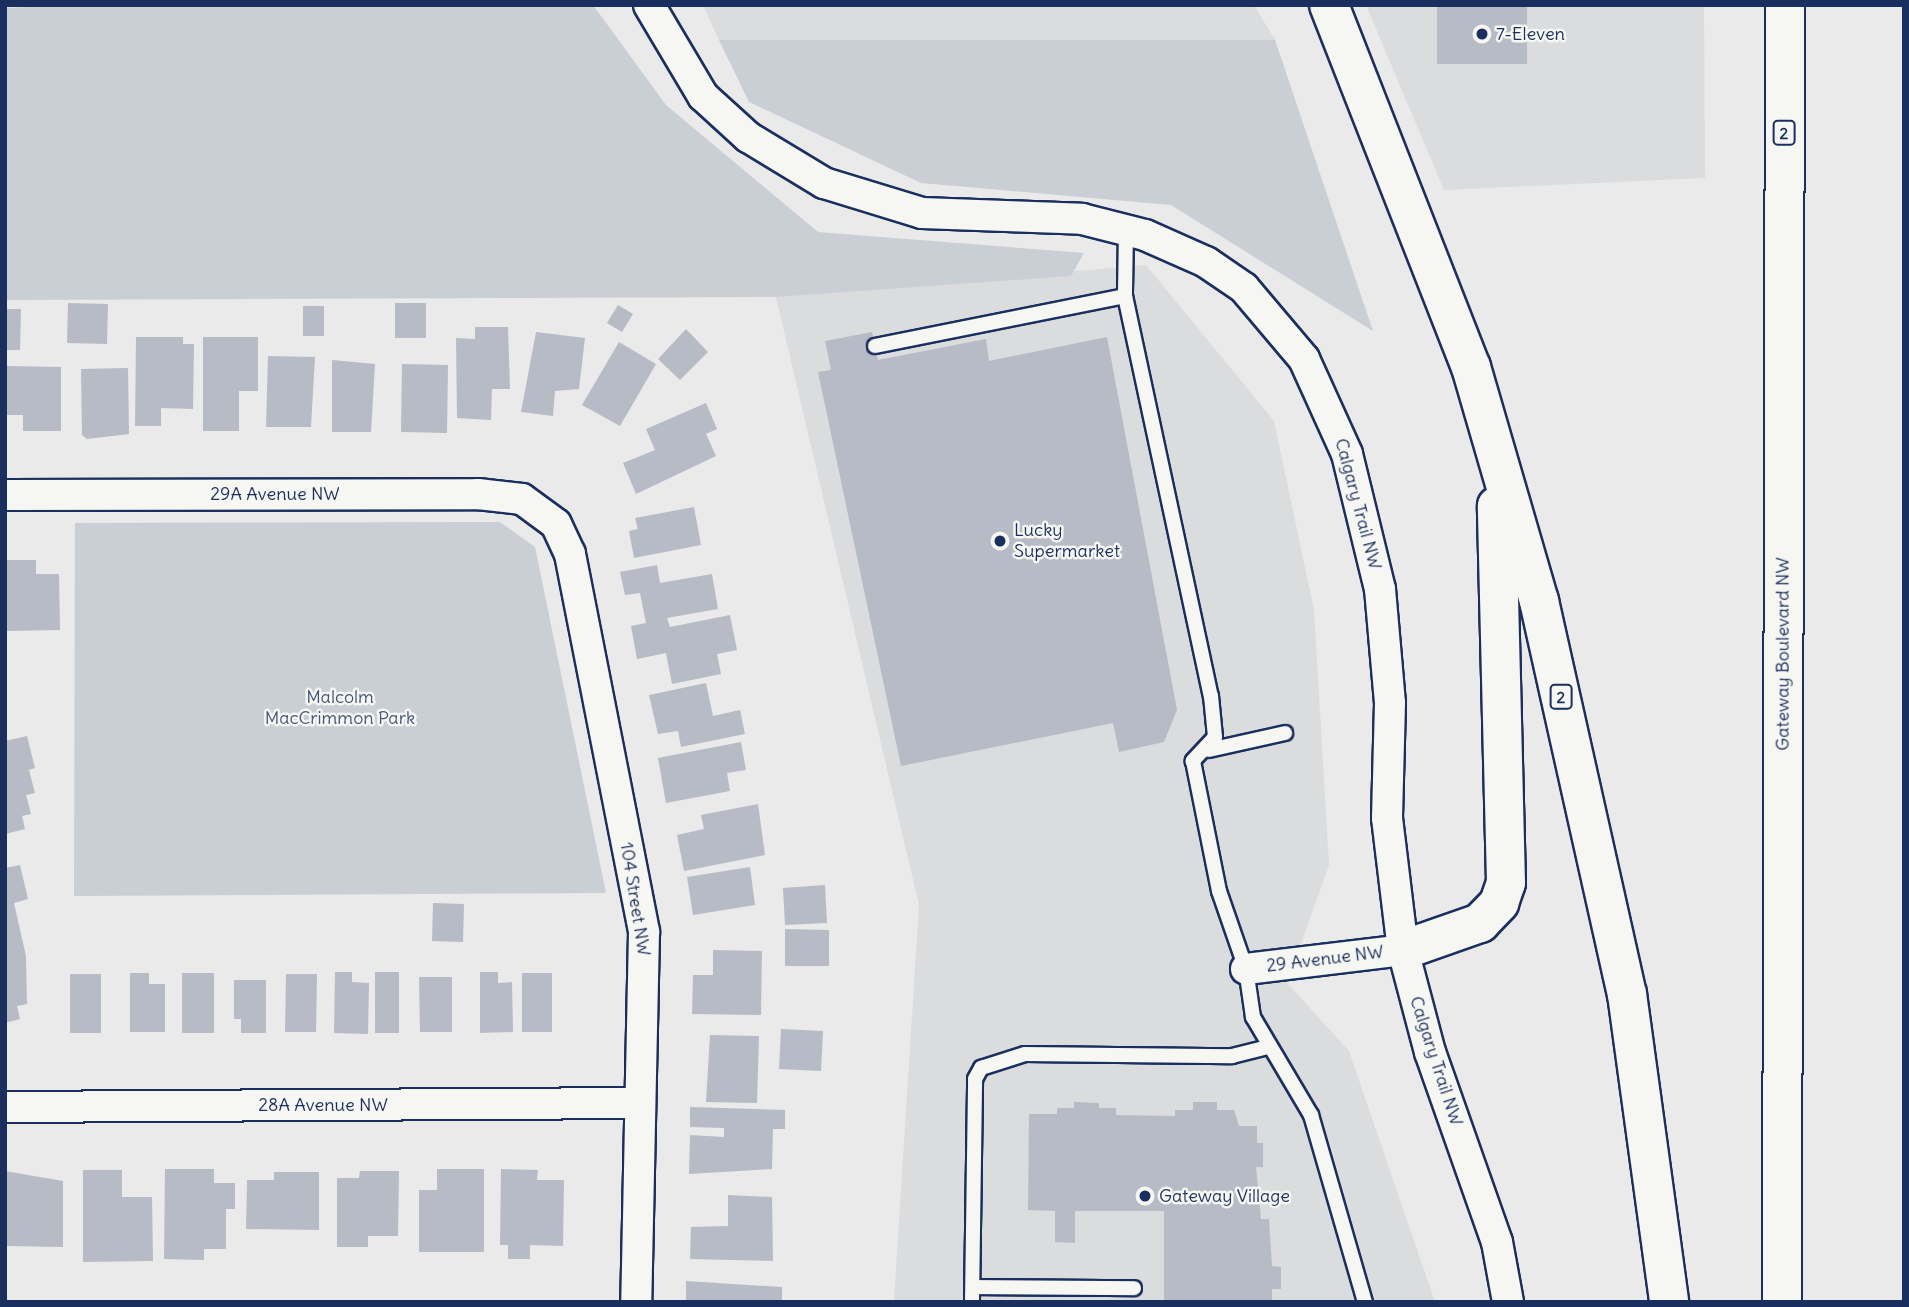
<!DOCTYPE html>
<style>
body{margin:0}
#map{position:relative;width:1909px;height:1307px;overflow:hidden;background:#e9eae9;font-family:Delius,sans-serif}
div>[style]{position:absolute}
.built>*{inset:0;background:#dadcde}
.green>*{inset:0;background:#caced5}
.building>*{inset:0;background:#b6bbc6}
.roads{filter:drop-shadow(2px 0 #1b2f5e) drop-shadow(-2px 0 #1b2f5e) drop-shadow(0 2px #1b2f5e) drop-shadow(0 -2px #1b2f5e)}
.lane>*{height:14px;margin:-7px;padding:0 7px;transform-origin:7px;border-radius:7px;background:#f6f6f2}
.street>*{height:30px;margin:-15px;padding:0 15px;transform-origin:15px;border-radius:15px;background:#f6f6f2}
.highway>*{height:38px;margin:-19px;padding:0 19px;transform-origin:19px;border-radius:19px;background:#f6f6f2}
.dots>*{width:19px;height:19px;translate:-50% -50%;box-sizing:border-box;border:4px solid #f6f6f2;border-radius:50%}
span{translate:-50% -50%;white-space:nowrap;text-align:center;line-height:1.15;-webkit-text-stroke:5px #f6f6f2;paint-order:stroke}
.shield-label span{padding:2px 5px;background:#f6f6f2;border:2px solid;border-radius:5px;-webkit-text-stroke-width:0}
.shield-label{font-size:16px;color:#1b2f5e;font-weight:700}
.poi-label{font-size:18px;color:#1b2f5e}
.left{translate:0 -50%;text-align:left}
.street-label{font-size:18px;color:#1b2f5e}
.park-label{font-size:18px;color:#47577c}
.frame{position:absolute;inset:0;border:7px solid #1b2f5e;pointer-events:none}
</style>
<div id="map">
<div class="built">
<div style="clip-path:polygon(703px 5px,1254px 5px,1275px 40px,719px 40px)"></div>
<div style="clip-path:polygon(1366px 5px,1704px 5px,1705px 178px,1444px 190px)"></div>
<div style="clip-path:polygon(1146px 265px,1274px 421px,1314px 610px,1329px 865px,1287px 983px,1349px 1051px,1435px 1302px,894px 1302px,919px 905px,776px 297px)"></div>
</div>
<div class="green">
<div style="clip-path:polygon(81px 5px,593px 5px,666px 105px,818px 232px,1084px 253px,1071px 276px,776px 297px,5px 300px,5px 8px)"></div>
<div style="clip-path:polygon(719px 40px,1275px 40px,1373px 331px,1171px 205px,921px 183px,749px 102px)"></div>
<div style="clip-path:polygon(500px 522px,535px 547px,606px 893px,74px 896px,75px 523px)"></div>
</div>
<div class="building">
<div style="clip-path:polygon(1437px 5px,1527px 5px,1527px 64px,1437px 64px)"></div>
<div style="clip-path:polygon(68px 303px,108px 304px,107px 344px,67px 343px)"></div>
<div style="clip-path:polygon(395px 303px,426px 303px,426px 338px,395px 338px)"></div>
<div style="clip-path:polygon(618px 305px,633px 314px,622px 332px,607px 323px)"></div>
<div style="clip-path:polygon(303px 306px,324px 306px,324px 336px,303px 336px)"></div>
<div style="clip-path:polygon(5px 309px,21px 309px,20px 350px,5px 350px)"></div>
<div style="clip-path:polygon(475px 327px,508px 327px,510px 389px,492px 389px,491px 420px,457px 418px,456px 338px,475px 339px)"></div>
<div style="clip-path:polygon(686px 329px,708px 352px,680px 380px,658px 359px)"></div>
<div style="clip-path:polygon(536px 332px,585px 338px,579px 389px,555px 391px,553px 416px,521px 412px)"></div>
<div style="clip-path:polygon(872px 332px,878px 360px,986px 339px,989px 361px,1107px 337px,1177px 710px,1164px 742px,1119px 752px,1113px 723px,901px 766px,818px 372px,831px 370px,825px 341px)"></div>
<div style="clip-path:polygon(136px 337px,183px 337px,183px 344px,194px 344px,193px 409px,161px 408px,161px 426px,135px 426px)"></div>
<div style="clip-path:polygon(203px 337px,258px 337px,258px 391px,239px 391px,239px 431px,203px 431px)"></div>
<div style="clip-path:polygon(619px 342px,656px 364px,620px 426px,582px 405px)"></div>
<div style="clip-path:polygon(268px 356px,315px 357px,311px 427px,266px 427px)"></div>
<div style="clip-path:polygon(332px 360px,375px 364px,371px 432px,332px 432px)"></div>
<div style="clip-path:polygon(402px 364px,448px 365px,447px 433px,401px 432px)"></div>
<div style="clip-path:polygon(5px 366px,61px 367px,61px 431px,23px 431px,23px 415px,5px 415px)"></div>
<div style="clip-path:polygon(128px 368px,129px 434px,87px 439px,82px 435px,81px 369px)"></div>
<div style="clip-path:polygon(706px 403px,717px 429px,706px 434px,716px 456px,636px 494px,623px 463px,655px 450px,646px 429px)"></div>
<div style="clip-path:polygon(694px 507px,701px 545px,634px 558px,629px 531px,638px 529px,635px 518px)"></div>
<div style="clip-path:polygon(5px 560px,36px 560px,36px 574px,59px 574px,60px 630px,5px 631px)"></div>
<div style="clip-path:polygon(657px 565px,660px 583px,712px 574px,718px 609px,667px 618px,670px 627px,730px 615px,737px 650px,717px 654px,721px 674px,672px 684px,666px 653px,637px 659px,631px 626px,646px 623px,640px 593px,625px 595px,620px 572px)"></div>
<div style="clip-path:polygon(706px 683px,713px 716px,740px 710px,745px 734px,681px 747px,678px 731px,658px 734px,649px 695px)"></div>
<div style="clip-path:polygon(27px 736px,35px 768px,29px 770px,35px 793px,26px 795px,31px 814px,22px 816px,25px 829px,5px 834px,5px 741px)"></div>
<div style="clip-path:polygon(741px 742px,746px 770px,727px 773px,730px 791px,666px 803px,658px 758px)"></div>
<div style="clip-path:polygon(758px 804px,765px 855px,684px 871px,677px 835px,704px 829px,701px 815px)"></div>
<div style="clip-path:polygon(20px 865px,28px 899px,14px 903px,26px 956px,27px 1004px,17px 1006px,20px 1019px,5px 1023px,5px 868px)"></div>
<div style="clip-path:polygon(750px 867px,755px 905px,693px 915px,687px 877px)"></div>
<div style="clip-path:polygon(825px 885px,827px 923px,785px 925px,783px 888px)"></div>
<div style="clip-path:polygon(433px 903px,464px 904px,463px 942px,432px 941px)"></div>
<div style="clip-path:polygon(785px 929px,829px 930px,829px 966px,785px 966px)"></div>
<div style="clip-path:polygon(713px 950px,762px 951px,761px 1015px,692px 1014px,693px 975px,713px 975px)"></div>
<div style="clip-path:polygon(335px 972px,352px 972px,352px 982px,369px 983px,368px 1034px,334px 1033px)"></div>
<div style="clip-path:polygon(375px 972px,399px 972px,399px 1033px,375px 1033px)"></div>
<div style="clip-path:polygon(480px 972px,498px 972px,498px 983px,512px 982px,513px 1032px,480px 1033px)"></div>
<div style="clip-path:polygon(130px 973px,149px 973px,149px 984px,165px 984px,165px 1032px,130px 1032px)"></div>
<div style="clip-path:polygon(182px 973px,214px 973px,214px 1033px,182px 1033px)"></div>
<div style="clip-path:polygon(522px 973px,552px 973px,552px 1032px,522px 1032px)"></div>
<div style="clip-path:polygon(70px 974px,101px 974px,101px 1033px,70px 1033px)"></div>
<div style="clip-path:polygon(286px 974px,317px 974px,316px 1032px,285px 1032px)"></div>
<div style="clip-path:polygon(419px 977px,452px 977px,452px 1032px,420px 1032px)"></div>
<div style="clip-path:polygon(234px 980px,266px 980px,266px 1033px,241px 1033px,241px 1019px,234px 1019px)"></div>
<div style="clip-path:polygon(781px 1029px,823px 1031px,821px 1071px,779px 1069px)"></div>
<div style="clip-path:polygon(710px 1035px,759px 1036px,757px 1103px,706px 1102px)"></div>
<div style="clip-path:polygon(1074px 1102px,1099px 1103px,1099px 1108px,1116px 1108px,1116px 1115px,1175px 1116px,1175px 1110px,1193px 1110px,1193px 1102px,1217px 1102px,1217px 1110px,1234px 1110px,1239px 1126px,1257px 1126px,1257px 1143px,1263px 1143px,1263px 1167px,1256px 1167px,1261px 1219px,1269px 1219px,1272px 1266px,1281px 1267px,1281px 1289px,1272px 1289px,1272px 1302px,1164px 1302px,1164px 1211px,1075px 1211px,1075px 1243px,1055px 1242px,1055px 1211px,1028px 1210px,1029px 1114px,1057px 1114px,1057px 1108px,1074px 1108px)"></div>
<div style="clip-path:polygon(690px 1107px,785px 1110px,785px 1129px,773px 1129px,772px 1169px,689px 1174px,690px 1135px,724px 1137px,724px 1128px,690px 1127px)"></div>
<div style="clip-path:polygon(165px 1169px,214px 1169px,214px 1183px,235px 1183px,235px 1209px,226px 1209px,226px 1249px,204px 1249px,204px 1260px,164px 1259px)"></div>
<div style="clip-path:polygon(437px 1169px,484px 1169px,484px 1252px,419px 1252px,419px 1190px,437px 1190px)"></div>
<div style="clip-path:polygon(501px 1169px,538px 1170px,537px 1180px,564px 1180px,563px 1246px,530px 1245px,530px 1259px,508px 1259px,508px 1245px,500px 1245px)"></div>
<div style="clip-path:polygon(83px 1170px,122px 1170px,122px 1197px,152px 1197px,153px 1261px,83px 1262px)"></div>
<div style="clip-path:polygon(5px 1171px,63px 1181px,63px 1247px,5px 1246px)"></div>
<div style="clip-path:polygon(360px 1171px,399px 1171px,398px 1236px,368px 1236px,368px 1247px,337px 1247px,337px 1178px,359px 1178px)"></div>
<div style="clip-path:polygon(274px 1172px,319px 1172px,319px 1230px,246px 1229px,247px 1180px,274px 1180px)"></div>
<div style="clip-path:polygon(728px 1195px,772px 1197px,773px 1261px,690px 1259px,691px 1227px,728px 1226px)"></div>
<div style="clip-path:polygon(686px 1281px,782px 1287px,782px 1302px,686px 1302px)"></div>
</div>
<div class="roads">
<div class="lane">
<div style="left:1126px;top:229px;width:67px;rotate:90.9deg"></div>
<div style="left:1125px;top:296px;width:409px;rotate:77.9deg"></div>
<div style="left:1211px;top:696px;width:41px;rotate:84.4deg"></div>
<div style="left:1215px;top:737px;width:33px;rotate:133deg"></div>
<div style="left:1193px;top:761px;width:133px;rotate:78.7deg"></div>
<div style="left:1219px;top:891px;width:83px;rotate:70.9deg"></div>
<div style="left:1246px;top:969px;width:49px;rotate:81.7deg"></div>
<div style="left:1253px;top:1017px;width:114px;rotate:59.4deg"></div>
<div style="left:1311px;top:1115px;width:195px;rotate:73.9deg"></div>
<div style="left:875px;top:346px;width:255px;rotate:-11.3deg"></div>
<div style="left:1209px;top:750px;width:78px;rotate:-12.6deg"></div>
<div style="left:973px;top:1287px;width:161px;rotate:0.4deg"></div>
<div style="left:972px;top:1302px;width:223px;rotate:-89.2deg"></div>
<div style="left:975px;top:1079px;width:13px;rotate:-61deg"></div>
<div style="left:981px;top:1068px;width:46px;rotate:-17.7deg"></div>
<div style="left:1025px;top:1054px;width:207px;rotate:0.6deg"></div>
<div style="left:1232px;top:1056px;width:36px;rotate:-14deg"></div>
</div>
<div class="street">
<div style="left:649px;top:5px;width:106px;rotate:59.3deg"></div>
<div style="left:703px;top:96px;width:61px;rotate:42.3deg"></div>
<div style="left:748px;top:137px;width:89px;rotate:31.2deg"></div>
<div style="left:824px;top:183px;width:102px;rotate:17deg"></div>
<div style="left:922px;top:213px;width:160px;rotate:2.1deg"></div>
<div style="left:1082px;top:219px;width:65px;rotate:14.3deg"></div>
<div style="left:1145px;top:235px;width:67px;rotate:23.9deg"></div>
<div style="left:1206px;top:262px;width:46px;rotate:34.4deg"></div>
<div style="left:1244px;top:288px;width:93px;rotate:49.8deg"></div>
<div style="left:1304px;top:359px;width:104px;rotate:65.6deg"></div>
<div style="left:1347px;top:454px;width:139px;rotate:76.3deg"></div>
<div style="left:1380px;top:589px;width:114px;rotate:85deg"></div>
<div style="left:1390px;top:703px;width:115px;rotate:91.5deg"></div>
<div style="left:1387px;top:818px;width:133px;rotate:83.1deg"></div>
<div style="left:1403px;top:950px;width:106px;rotate:75.2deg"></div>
<div style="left:1430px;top:1052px;width:201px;rotate:70.6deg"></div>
<div style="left:1497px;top:1242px;width:61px;rotate:79.6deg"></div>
<div style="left:5px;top:495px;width:473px;rotate:-0.1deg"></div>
<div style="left:478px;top:494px;width:44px;rotate:6.5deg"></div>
<div style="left:522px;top:499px;width:42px;rotate:36.3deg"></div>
<div style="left:556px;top:524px;width:33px;rotate:65deg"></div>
<div style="left:570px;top:554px;width:385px;rotate:78.9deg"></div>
<div style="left:644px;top:932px;width:370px;rotate:91.2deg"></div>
<div style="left:1246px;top:969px;width:158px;rotate:-6.9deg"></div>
<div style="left:5px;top:1107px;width:635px;rotate:-0.36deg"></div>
</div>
<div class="highway">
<div style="left:1329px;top:5px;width:389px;rotate:68.6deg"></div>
<div style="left:1471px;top:367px;width:244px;rotate:73.8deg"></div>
<div style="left:1539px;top:601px;width:403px;rotate:77.4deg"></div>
<div style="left:1627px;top:994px;width:311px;rotate:82.2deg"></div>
<div style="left:1403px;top:950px;width:82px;rotate:-19.3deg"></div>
<div style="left:1480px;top:923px;width:28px;rotate:-46deg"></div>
<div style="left:1499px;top:903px;width:21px;rotate:-71deg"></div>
<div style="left:1506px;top:883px;width:377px;rotate:-91.4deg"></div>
<div style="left:1782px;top:1302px;width:1297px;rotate:-89.87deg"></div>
</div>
</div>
<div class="dots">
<div style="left:1482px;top:34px;background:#1b2f5e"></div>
<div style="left:1000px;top:541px;background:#1b2f5e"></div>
<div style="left:1145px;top:1196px;background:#1b2f5e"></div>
</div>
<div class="shield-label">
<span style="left:1784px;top:133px">2</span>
<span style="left:1561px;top:697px">2</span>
</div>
<div class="poi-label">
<span class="left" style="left:1496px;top:34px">7-Eleven</span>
<span class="left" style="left:1014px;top:541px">Lucky<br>Supermarket</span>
<span class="left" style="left:1159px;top:1196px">Gateway Village</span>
</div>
<div class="street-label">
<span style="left:275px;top:494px">29A Avenue NW</span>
<span style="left:1358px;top:504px;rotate:75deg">Calgary Trail NW</span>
<span style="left:1783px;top:654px;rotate:-90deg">Gateway Boulevard NW</span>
<span style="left:635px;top:899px;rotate:81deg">104 Street NW</span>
<span style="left:1325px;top:959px;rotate:-7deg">29 Avenue NW</span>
<span style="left:1436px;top:1061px;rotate:72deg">Calgary Trail NW</span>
<span style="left:323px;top:1105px">28A Avenue NW</span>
</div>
<div class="park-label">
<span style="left:340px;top:708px">Malcolm<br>MacCrimmon Park</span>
</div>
<div class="frame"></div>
</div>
